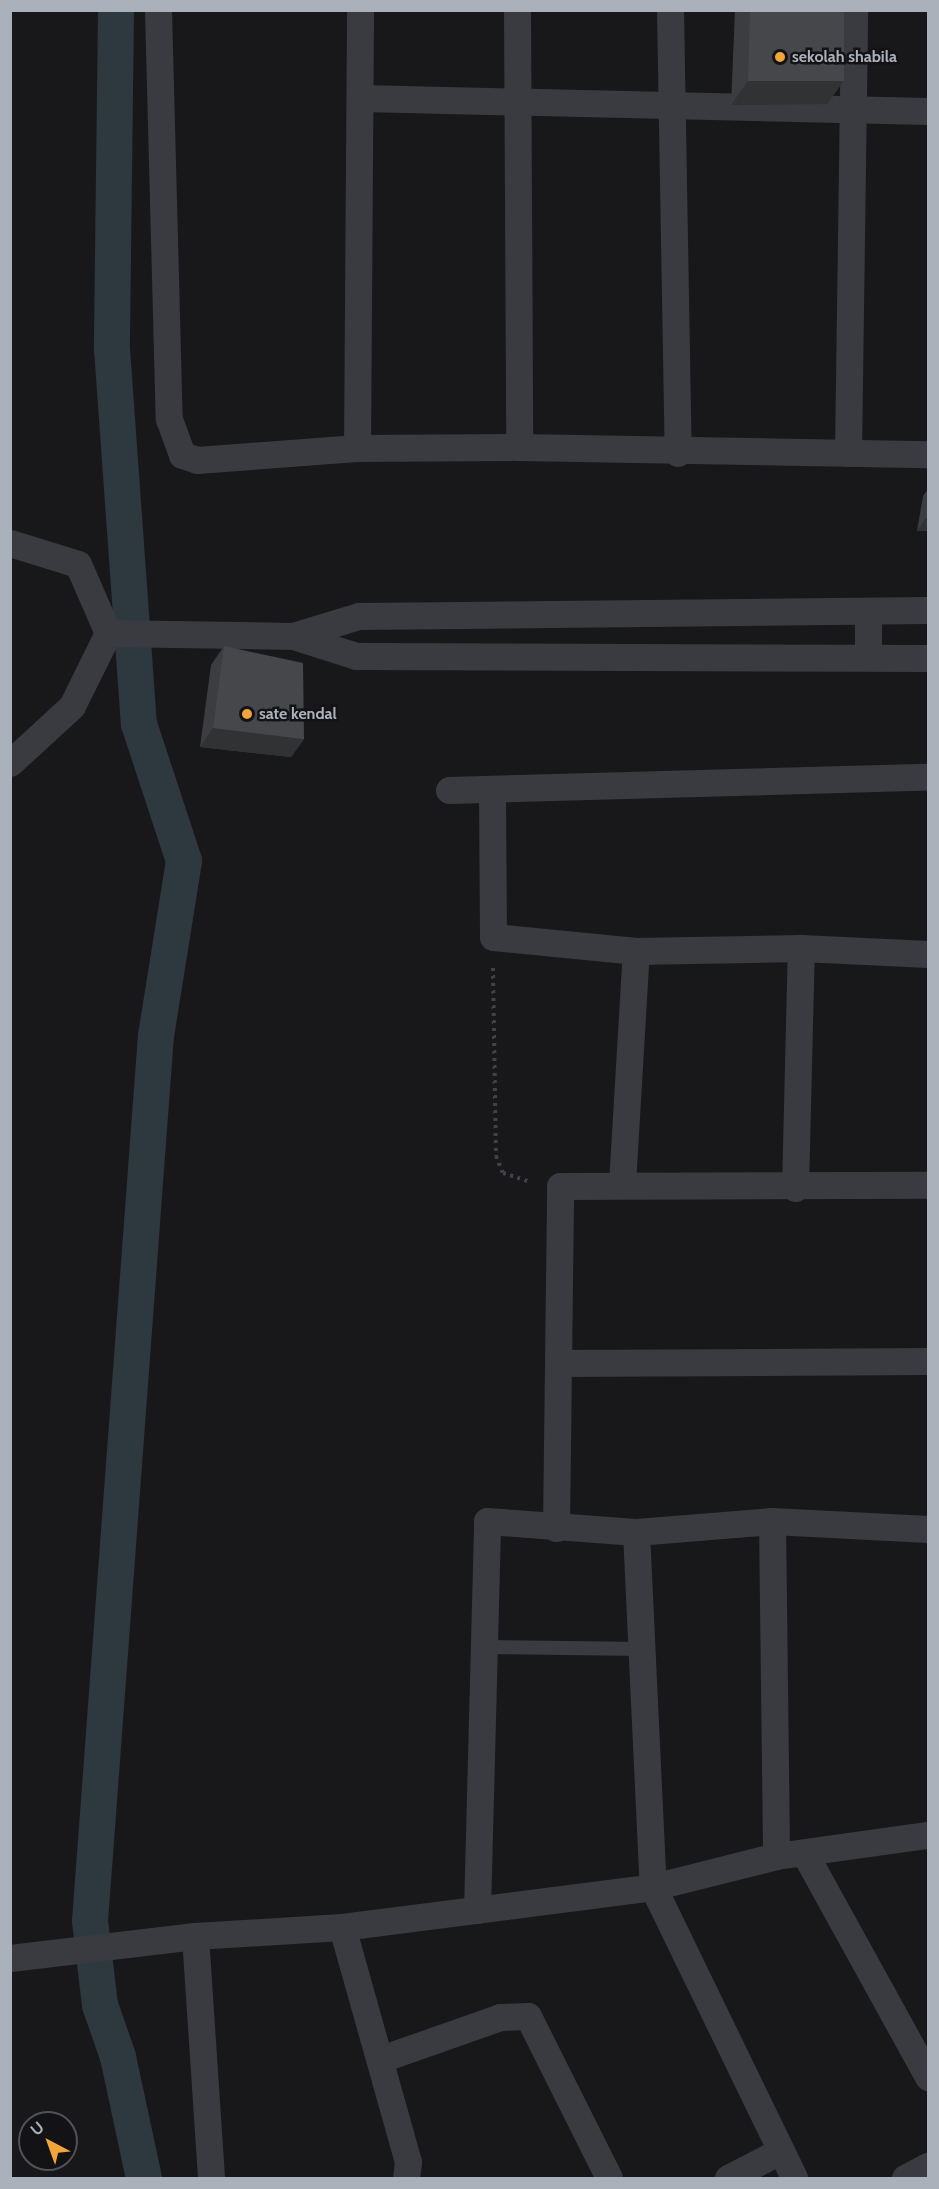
<!DOCTYPE html>
<style>
body{margin:0}
#map{position:relative;width:939px;height:2189px;overflow:hidden;background:#18181b;font-family:Cabin,sans-serif}
div>[style]{position:absolute}
.canal>*{height:36px;margin:-18px;padding:0 18px;transform-origin:18px;border-radius:18px;background:#2e393f}
.path>*{height:4px;margin-top:-2px;transform-origin:0;background:repeating-linear-gradient(90deg,#3f4247 0 3px,transparent 0 7.5px)}
.lane>*{height:14px;margin:-7px;padding:0 7px;transform-origin:7px;border-radius:7px;background:#393b40}
.street>*{height:27px;margin:-13.5px;padding:0 13.5px;transform-origin:13.5px;border-radius:13.5px;background:#393b40}
.wall>*{inset:0;background:#3b3d40}
.shaded-wall>*{inset:0;background:#303234}
.building>*{inset:0;background:#45474b}
.dots>*{width:16px;height:16px;translate:-50% -50%;box-sizing:border-box;border:3px solid #131316;border-radius:50%}
span{translate:-50% -50%;white-space:nowrap;text-align:center;line-height:1.15;-webkit-text-stroke:5px #131316;paint-order:stroke}
.poi-label{font-size:16px;color:#abb1ba;font-weight:700}
.left{translate:0 -50%;text-align:left}
.frame{position:absolute;inset:0;border:12px solid #abb1ba;pointer-events:none}
.north{position:absolute;left:18px;top:2111px;width:60px;height:60px;box-sizing:border-box;background:#131316;border:2px solid #505258;border-radius:50%;rotate:319deg;font-size:16px;font-weight:700;line-height:24px;text-align:center;color:#abb1ba}
.north::after{content:'';display:block;margin:auto;width:21px;height:27px;background:#f2a639;clip-path:polygon(50% 0,100% 100%,50% 72%,0 100%)}
</style>
<div id="map">
<div class="canal">
<div style="left:116px;top:10px;width:339px;rotate:90.7deg"></div>
<div style="left:112px;top:349px;width:376px;rotate:85.9deg"></div>
<div style="left:139px;top:724px;width:144px;rotate:71.8deg"></div>
<div style="left:184px;top:861px;width:176px;rotate:99.1deg"></div>
<div style="left:156px;top:1035px;width:888px;rotate:94.26deg"></div>
<div style="left:90px;top:1921px;width:85px;rotate:83.2deg"></div>
<div style="left:100px;top:2005px;width:55px;rotate:70.9deg"></div>
<div style="left:118px;top:2057px;width:124px;rotate:77.9deg"></div>
</div>
<div class="path">
<div style="left:493px;top:968px;width:188px;rotate:89.1deg"></div>
<div style="left:496px;top:1156px;width:18px;rotate:68deg"></div>
<div style="left:503px;top:1173px;width:28px;rotate:18deg"></div>
</div>
<div class="lane">
<div style="left:482px;top:1647px;width:160px;rotate:0.7deg"></div>
</div>
<div class="street">
<div style="left:158px;top:10px;width:409px;rotate:88.5deg"></div>
<div style="left:169px;top:419px;width:38px;rotate:70deg"></div>
<div style="left:182px;top:455px;width:16px;rotate:18deg"></div>
<div style="left:197px;top:460px;width:160px;rotate:-4.3deg"></div>
<div style="left:357px;top:448px;width:162px;rotate:-0.4deg"></div>
<div style="left:519px;top:447px;width:409px;rotate:1deg"></div>
<div style="left:517px;top:10px;width:437px;rotate:89.7deg"></div>
<div style="left:670px;top:10px;width:443px;rotate:89deg"></div>
<div style="left:361px;top:98px;width:567px;rotate:1.31deg"></div>
<div style="left:357px;top:448px;width:438px;rotate:-89.6deg"></div>
<div style="left:848px;top:453px;width:443px;rotate:-89.2deg"></div>
<div style="left:10px;top:543px;width:71px;rotate:17.2deg"></div>
<div style="left:78px;top:564px;width:75px;rotate:66.5deg"></div>
<div style="left:108px;top:633px;width:81px;rotate:116.3deg"></div>
<div style="left:72px;top:706px;width:84px;rotate:137.4deg"></div>
<div style="left:108px;top:633px;width:185px;rotate:0.9deg"></div>
<div style="left:293px;top:636px;width:66px;rotate:17.6deg"></div>
<div style="left:356px;top:656px;width:572px;rotate:0.2deg"></div>
<div style="left:293px;top:636px;width:69px;rotate:-16.9deg"></div>
<div style="left:359px;top:616px;width:569px;rotate:-0.6deg"></div>
<div style="left:868px;top:657px;width:46px;rotate:-90deg"></div>
<div style="left:449px;top:790px;width:479px;rotate:-1.6deg"></div>
<div style="left:492px;top:793px;width:144px;rotate:89.6deg"></div>
<div style="left:493px;top:937px;width:144px;rotate:5.6deg"></div>
<div style="left:636px;top:951px;width:165px;rotate:-1deg"></div>
<div style="left:801px;top:948px;width:127px;rotate:2.7deg"></div>
<div style="left:622px;top:1184px;width:233px;rotate:-86.6deg"></div>
<div style="left:795px;top:1188px;width:240px;rotate:-88.6deg"></div>
<div style="left:558px;top:1363px;width:370px;rotate:-0.3deg"></div>
<div style="left:772px;top:1521px;width:335px;rotate:89.3deg"></div>
<div style="left:556px;top:1528px;width:342px;rotate:-89.3deg"></div>
<div style="left:560px;top:1186px;width:368px;rotate:-0.2deg"></div>
<div style="left:636px;top:1532px;width:355px;rotate:87.3deg"></div>
<div style="left:653px;top:1887px;width:323px;rotate:64.1deg"></div>
<div style="left:805px;top:1854px;width:255px;rotate:61.1deg"></div>
<div style="left:477px;top:1910px;width:389px;rotate:-88.5deg"></div>
<div style="left:487px;top:1521px;width:149px;rotate:4.2deg"></div>
<div style="left:636px;top:1532px;width:136px;rotate:-4.6deg"></div>
<div style="left:772px;top:1521px;width:156px;rotate:2.9deg"></div>
<div style="left:342px;top:1927px;width:244px;rotate:74.3deg"></div>
<div style="left:408px;top:2162px;width:16px;rotate:97deg"></div>
<div style="left:195px;top:1936px;width:243px;rotate:86.2deg"></div>
<div style="left:10px;top:1958px;width:186px;rotate:-6.8deg"></div>
<div style="left:195px;top:1936px;width:147px;rotate:-3.5deg"></div>
<div style="left:342px;top:1927px;width:314px;rotate:-7.3deg"></div>
<div style="left:653px;top:1887px;width:127px;rotate:-14.1deg"></div>
<div style="left:776px;top:1856px;width:153px;rotate:-7.9deg"></div>
<div style="left:381px;top:2059px;width:126px;rotate:-19.4deg"></div>
<div style="left:500px;top:2017px;width:28px;rotate:-2deg"></div>
<div style="left:528px;top:2016px;width:181px;rotate:63.4deg"></div>
<div style="left:728px;top:2178px;width:59px;rotate:-27.4deg"></div>
<div style="left:905px;top:2178px;width:26px;rotate:-28deg"></div>
</div>
<div class="wall">
<div style="clip-path:polygon(735px 10px,844px 10px,827px 104px,731px 105px)"></div>
<div style="clip-path:polygon(928px 489px,928px 531px,917px 531px,923px 496px)"></div>
<div style="clip-path:polygon(224px 646px,304px 739px,291px 757px,200px 747px,211px 665px)"></div>
</div>
<div class="shaded-wall">
<div style="clip-path:polygon(748px 81px,844px 81px,827px 104px,731px 105px)"></div>
<div style="clip-path:polygon(926px 518px,928px 518px,928px 531px,917px 531px)"></div>
<div style="clip-path:polygon(213px 728px,304px 739px,291px 757px,200px 747px)"></div>
</div>
<div class="building">
<div style="clip-path:polygon(750px 10px,844px 10px,844px 81px,748px 81px)"></div>
<div style="clip-path:polygon(928px 505px,928px 518px,926px 518px)"></div>
<div style="clip-path:polygon(224px 646px,303px 663px,304px 739px,213px 728px)"></div>
</div>
<div class="dots">
<div style="left:780px;top:57px;background:#f2a639"></div>
<div style="left:247px;top:714px;background:#f2a639"></div>
</div>
<div class="poi-label">
<span class="left" style="left:792px;top:57px">sekolah shabila</span>
<span class="left" style="left:259px;top:714px">sate kendal</span>
</div>
<div class="frame"></div>
<div class="north">U</div>
</div>
